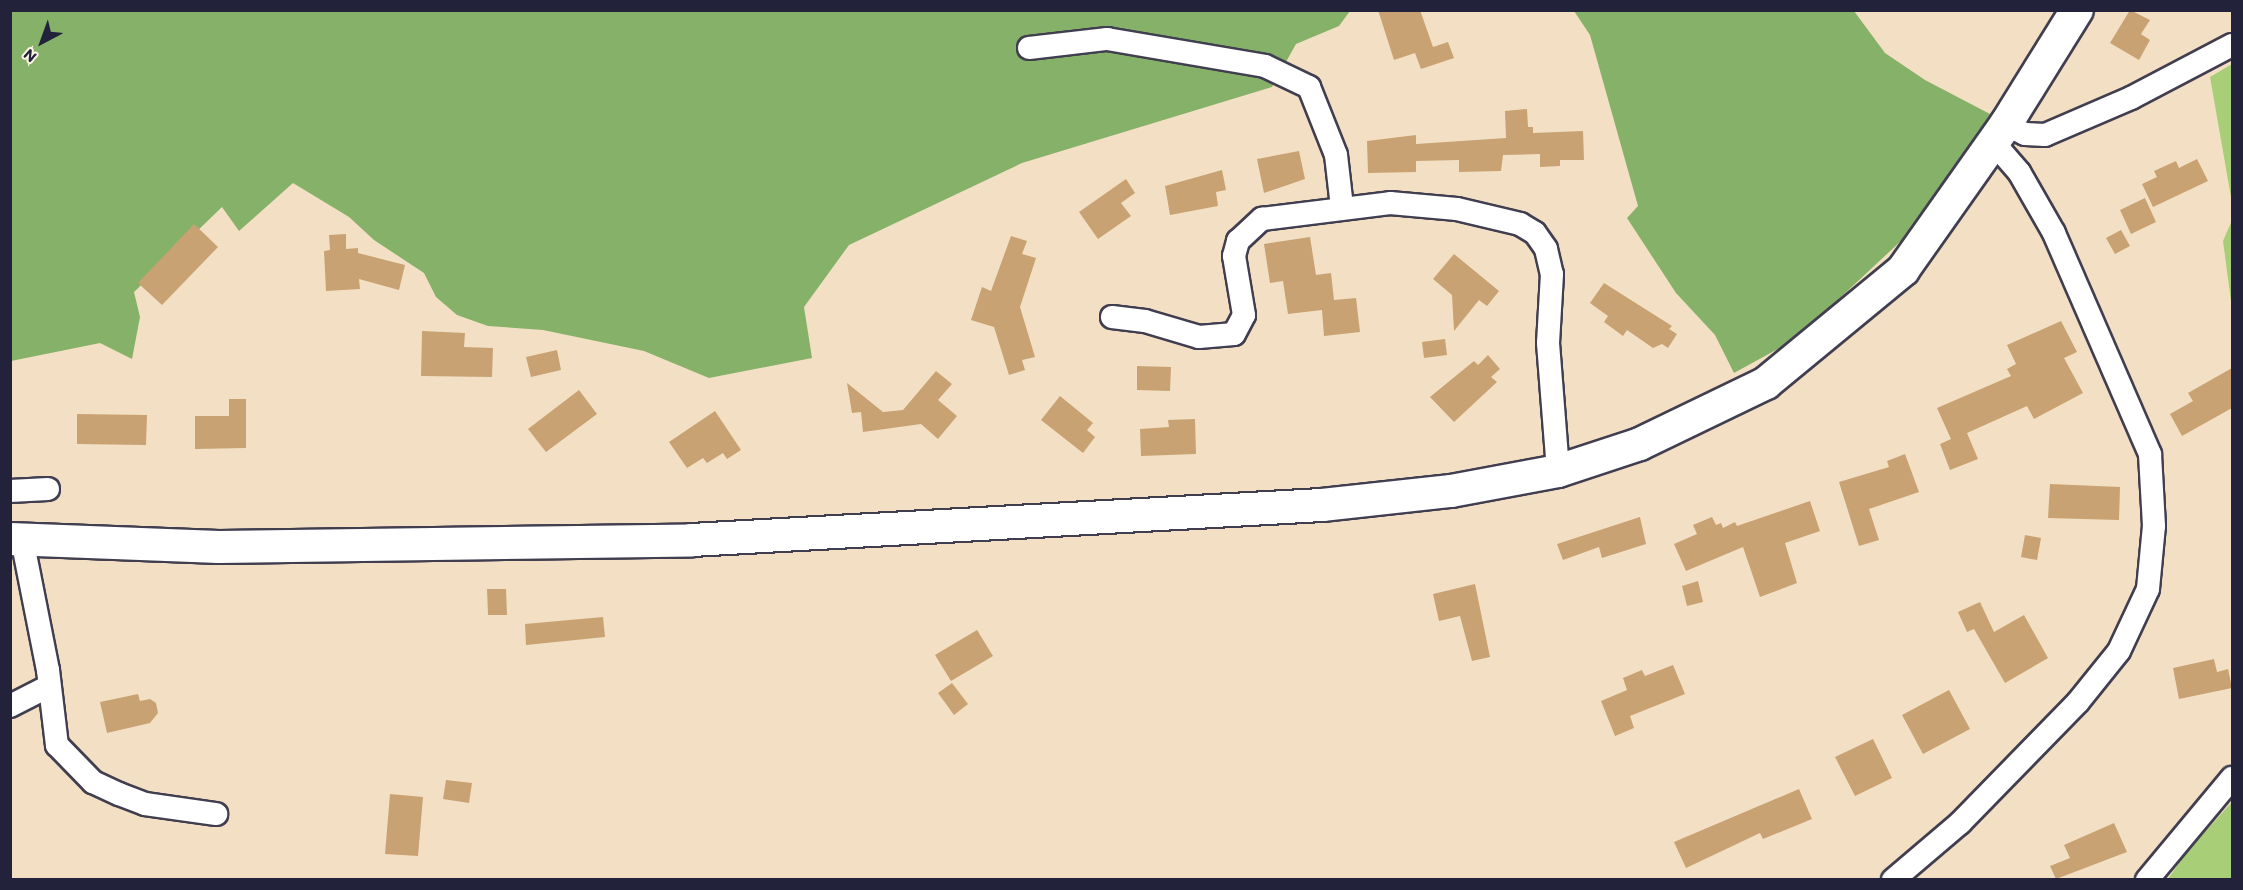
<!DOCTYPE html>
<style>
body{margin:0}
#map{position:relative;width:2243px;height:890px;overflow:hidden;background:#f3e0c4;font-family:Itim,sans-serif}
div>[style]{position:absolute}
.green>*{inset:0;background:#a8ce78}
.forest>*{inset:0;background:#86b168}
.building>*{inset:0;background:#c8a272}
.roads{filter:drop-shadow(2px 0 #413e50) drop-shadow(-2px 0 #413e50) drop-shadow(0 2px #413e50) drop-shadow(0 -2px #413e50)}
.street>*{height:22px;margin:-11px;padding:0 11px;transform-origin:11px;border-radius:11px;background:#fff}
.secondary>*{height:32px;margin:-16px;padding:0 16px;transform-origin:16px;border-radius:16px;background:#fff}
span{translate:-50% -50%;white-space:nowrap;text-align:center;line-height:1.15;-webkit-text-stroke:5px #fcf5e5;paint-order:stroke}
.frame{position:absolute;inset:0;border:12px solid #22223b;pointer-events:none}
.north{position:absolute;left:12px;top:12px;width:60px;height:60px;-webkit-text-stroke:4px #fcf5e5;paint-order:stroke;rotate:221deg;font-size:16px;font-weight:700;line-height:24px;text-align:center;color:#22223b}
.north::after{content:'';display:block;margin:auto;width:21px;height:27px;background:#22223b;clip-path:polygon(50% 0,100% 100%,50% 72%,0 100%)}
</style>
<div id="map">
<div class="green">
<div style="clip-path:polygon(2232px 64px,2232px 203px,2210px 77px)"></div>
<div style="clip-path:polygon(2232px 220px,2232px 309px,2223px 241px)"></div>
<div style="clip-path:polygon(2232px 802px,2232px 879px,2168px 879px,2186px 853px)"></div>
</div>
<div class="forest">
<div style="clip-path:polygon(11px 11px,1350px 11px,1339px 26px,1296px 44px,1272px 87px,1022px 163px,849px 245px,804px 307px,812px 358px,709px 378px,644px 351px,543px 330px,488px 326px,457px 315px,436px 297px,424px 273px,374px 240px,349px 217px,293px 183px,239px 231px,222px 207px,134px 292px,140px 317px,132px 359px,100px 343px,11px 361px)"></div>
<div style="clip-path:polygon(1574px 11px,1854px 11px,1885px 53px,1925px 80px,1990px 114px,1959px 169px,1903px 239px,1796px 339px,1734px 373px,1715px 335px,1676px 293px,1627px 218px,1638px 206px,1590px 35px)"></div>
</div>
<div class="building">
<div style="clip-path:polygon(1378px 10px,1420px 10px,1433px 47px,1448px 42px,1454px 58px,1421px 69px,1415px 53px,1394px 60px)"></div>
<div style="clip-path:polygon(2130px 10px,2150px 20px,2141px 34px,2150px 40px,2139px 60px,2110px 43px)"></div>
<div style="clip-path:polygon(1527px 109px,1528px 127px,1533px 127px,1533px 133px,1583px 131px,1584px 160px,1560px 160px,1560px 166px,1540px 167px,1540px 154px,1503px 155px,1501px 171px,1459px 172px,1459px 160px,1416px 161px,1416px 172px,1368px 173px,1367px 141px,1416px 135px,1416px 144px,1506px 138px,1505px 111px)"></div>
<div style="clip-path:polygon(1299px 151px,1305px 179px,1264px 193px,1257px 159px)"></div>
<div style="clip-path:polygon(2197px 159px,2208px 181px,2153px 207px,2142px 184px,2157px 177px,2154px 171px,2176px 161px,2179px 168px)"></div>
<div style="clip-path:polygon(1222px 170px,1226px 190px,1216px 192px,1218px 206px,1170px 215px,1165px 186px)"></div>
<div style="clip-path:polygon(1126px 179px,1135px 193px,1121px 203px,1131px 216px,1098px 239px,1079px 212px)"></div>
<div style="clip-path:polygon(2145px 198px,2156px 222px,2131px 234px,2120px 210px)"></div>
<div style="clip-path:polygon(194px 224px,218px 247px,162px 305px,138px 283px)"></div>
<div style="clip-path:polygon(2121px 230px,2130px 246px,2115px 254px,2106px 238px)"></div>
<div style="clip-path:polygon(346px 234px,346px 249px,358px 248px,358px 253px,405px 265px,399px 290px,359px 279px,360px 289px,326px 291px,324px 251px,330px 250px,329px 235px)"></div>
<div style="clip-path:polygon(1011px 236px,1027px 241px,1022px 254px,1036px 258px,1020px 307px,1035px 357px,1022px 360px,1025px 370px,1009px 375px,994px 327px,971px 320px,982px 287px,991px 291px)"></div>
<div style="clip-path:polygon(1310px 237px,1316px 275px,1331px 273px,1334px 300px,1356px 298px,1360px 332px,1324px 336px,1322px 310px,1288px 314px,1283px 281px,1270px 283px,1264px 244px)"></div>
<div style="clip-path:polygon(1454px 254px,1499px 291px,1487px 306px,1479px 300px,1454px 331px,1452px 295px,1433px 279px)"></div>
<div style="clip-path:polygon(1604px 283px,1672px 326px,1669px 329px,1677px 334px,1668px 348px,1662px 344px,1653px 348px,1627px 330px,1623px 336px,1604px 322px,1608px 316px,1590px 303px)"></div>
<div style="clip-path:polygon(2061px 321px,2077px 352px,2064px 358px,2083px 393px,2034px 419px,2027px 406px,1967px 433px,1978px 459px,1950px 470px,1940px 444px,1951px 439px,1937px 408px,2011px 376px,2007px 369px,2016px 364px,2007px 345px)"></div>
<div style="clip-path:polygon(422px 331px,465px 333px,464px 347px,493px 348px,492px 377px,421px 376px)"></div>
<div style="clip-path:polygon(1445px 339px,1447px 355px,1424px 358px,1422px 342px)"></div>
<div style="clip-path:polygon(557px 350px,561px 370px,531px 377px,526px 357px)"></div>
<div style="clip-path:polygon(1488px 355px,1500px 369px,1491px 377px,1497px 382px,1454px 422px,1430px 397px,1474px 361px,1478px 365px)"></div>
<div style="clip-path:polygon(1137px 366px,1171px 367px,1170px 391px,1137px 390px)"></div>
<div style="clip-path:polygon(2232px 368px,2232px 408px,2182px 436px,2170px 414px,2193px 401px,2188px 393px)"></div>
<div style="clip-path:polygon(936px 371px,952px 384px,938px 400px,957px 416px,938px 439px,921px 424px,863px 432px,861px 412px,852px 413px,847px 383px,883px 412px,903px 410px)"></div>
<div style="clip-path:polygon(579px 390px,597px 414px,546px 452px,528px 429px)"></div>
<div style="clip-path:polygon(1060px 396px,1093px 423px,1087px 430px,1095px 437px,1083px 453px,1041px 420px)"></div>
<div style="clip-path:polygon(229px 399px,246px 399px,246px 448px,195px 449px,195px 416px,229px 416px)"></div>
<div style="clip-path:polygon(715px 411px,741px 450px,727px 459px,723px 453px,707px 463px,703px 458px,687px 468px,669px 442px)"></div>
<div style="clip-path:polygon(77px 414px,147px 415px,146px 445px,77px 444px)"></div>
<div style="clip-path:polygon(1195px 419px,1196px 454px,1141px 456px,1140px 429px,1169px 427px,1168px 420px)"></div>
<div style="clip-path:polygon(1905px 454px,1919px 492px,1869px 509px,1879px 540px,1859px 546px,1839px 482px,1889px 467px,1887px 461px)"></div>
<div style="clip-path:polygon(2050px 484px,2120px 487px,2119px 520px,2048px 518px)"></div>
<div style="clip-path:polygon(1810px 501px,1820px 531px,1785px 543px,1797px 583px,1760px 597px,1743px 547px,1686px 571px,1674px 544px,1697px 534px,1693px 525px,1712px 517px,1716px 525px,1721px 523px,1723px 528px,1735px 522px,1737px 526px)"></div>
<div style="clip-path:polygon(1640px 517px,1646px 544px,1602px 558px,1599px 547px,1563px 560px,1557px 544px)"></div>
<div style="clip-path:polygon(2025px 535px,2041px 538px,2037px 560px,2021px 557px)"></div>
<div style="clip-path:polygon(1698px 581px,1703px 602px,1687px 606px,1682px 586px)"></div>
<div style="clip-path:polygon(1475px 584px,1490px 657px,1472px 661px,1460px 616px,1439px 621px,1433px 594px)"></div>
<div style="clip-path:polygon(487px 589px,506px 589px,507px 615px,488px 615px)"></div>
<div style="clip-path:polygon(1980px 602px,1994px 632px,2024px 615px,2048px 658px,2005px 683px,1974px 629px,1967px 632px,1958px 612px)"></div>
<div style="clip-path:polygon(603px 617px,605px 637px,526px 645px,525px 624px)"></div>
<div style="clip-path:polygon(977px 630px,993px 656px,951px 681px,935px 655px)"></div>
<div style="clip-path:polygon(2214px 659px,2217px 672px,2228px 669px,2232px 688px,2179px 699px,2173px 668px)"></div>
<div style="clip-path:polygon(1673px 665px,1685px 694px,1630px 716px,1634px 728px,1615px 736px,1601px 701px,1627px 690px,1623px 678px,1642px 670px,1645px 676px)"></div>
<div style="clip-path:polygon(952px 683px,968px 704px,954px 715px,938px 693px)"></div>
<div style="clip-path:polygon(1949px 690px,1970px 729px,1923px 754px,1902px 715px)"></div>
<div style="clip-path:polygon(138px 694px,140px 701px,150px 699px,156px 703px,158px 713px,150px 723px,107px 733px,100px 702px)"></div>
<div style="clip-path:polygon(1873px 739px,1892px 778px,1855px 796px,1835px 757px)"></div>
<div style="clip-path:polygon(446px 780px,472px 783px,469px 803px,443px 799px)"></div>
<div style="clip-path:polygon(1799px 789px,1812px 819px,1763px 839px,1760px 833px,1686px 868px,1674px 842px)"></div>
<div style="clip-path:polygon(390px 794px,423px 797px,418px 856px,385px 854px)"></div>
<div style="clip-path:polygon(2114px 823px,2127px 852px,2056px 879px,2050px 866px,2070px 858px,2064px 845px)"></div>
</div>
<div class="roads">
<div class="street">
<div style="left:1029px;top:48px;width:79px;rotate:-6.6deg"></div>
<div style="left:1107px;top:39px;width:160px;rotate:9.7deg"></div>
<div style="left:1265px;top:66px;width:49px;rotate:25.5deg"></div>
<div style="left:1309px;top:87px;width:73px;rotate:68.3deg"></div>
<div style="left:1336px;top:155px;width:52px;rotate:83.4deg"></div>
<div style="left:2006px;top:124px;width:21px;rotate:28deg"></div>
<div style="left:2025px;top:134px;width:20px;rotate:3deg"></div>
<div style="left:2045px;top:135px;width:94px;rotate:-23.3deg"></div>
<div style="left:2131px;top:98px;width:114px;rotate:-27.7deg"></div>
<div style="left:1112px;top:317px;width:33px;rotate:7deg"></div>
<div style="left:1145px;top:321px;width:56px;rotate:16.5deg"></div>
<div style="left:1199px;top:337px;width:35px;rotate:-5deg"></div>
<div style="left:1234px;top:334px;width:21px;rotate:-62deg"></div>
<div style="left:1244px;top:315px;width:60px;rotate:-99.6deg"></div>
<div style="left:1234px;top:256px;width:16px;rotate:-75deg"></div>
<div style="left:1238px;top:241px;width:33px;rotate:-43deg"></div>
<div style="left:1262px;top:219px;width:129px;rotate:-7.1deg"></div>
<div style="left:1390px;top:203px;width:67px;rotate:5.1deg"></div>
<div style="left:1457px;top:209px;width:65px;rotate:13.4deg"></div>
<div style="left:1520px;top:224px;width:17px;rotate:31deg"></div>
<div style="left:1535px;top:233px;width:19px;rotate:55deg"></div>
<div style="left:1546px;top:249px;width:26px;rotate:77deg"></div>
<div style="left:1552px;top:274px;width:69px;rotate:93.3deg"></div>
<div style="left:1548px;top:343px;width:128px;rotate:85.5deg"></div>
<div style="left:10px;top:491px;width:38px;rotate:-3deg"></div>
<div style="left:22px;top:539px;width:134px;rotate:78.8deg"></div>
<div style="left:48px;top:670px;width:76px;rotate:83.2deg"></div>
<div style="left:57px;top:745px;width:52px;rotate:45.8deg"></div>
<div style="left:93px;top:782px;width:29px;rotate:25deg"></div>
<div style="left:119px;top:794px;width:28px;rotate:21deg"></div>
<div style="left:145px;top:804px;width:72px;rotate:8deg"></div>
<div style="left:10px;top:706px;width:44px;rotate:-27.1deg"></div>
<div style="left:1893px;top:880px;width:88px;rotate:-40.4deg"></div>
<div style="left:1960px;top:823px;width:169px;rotate:-45.7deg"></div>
<div style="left:2078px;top:702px;width:65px;rotate:-51.2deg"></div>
<div style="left:2119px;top:651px;width:68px;rotate:-64.9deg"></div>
<div style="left:2148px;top:589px;width:63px;rotate:-84.6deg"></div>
<div style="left:2154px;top:526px;width:72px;rotate:-93.2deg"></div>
<div style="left:2150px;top:454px;width:241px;rotate:-113.5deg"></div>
<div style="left:2054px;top:233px;width:70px;rotate:-119.8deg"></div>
<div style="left:2019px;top:172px;width:40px;rotate:-131deg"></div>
<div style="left:2147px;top:880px;width:133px;rotate:-50.2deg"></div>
</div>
<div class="secondary">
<div style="left:10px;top:539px;width:209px;rotate:2.2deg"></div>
<div style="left:219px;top:547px;width:473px;rotate:-0.8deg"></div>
<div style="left:692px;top:540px;width:631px;rotate:-3.18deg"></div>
<div style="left:1322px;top:505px;width:130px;rotate:-6.2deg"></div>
<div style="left:1451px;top:491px;width:109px;rotate:-10.6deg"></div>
<div style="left:1558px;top:471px;width:86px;rotate:-18.2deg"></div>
<div style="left:1640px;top:444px;width:140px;rotate:-25.8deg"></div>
<div style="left:1766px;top:383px;width:178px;rotate:-39.5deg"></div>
<div style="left:1903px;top:270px;width:179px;rotate:-54.8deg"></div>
<div style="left:2006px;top:124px;width:134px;rotate:-58.1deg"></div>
</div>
</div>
<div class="frame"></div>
<div class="north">N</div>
</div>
